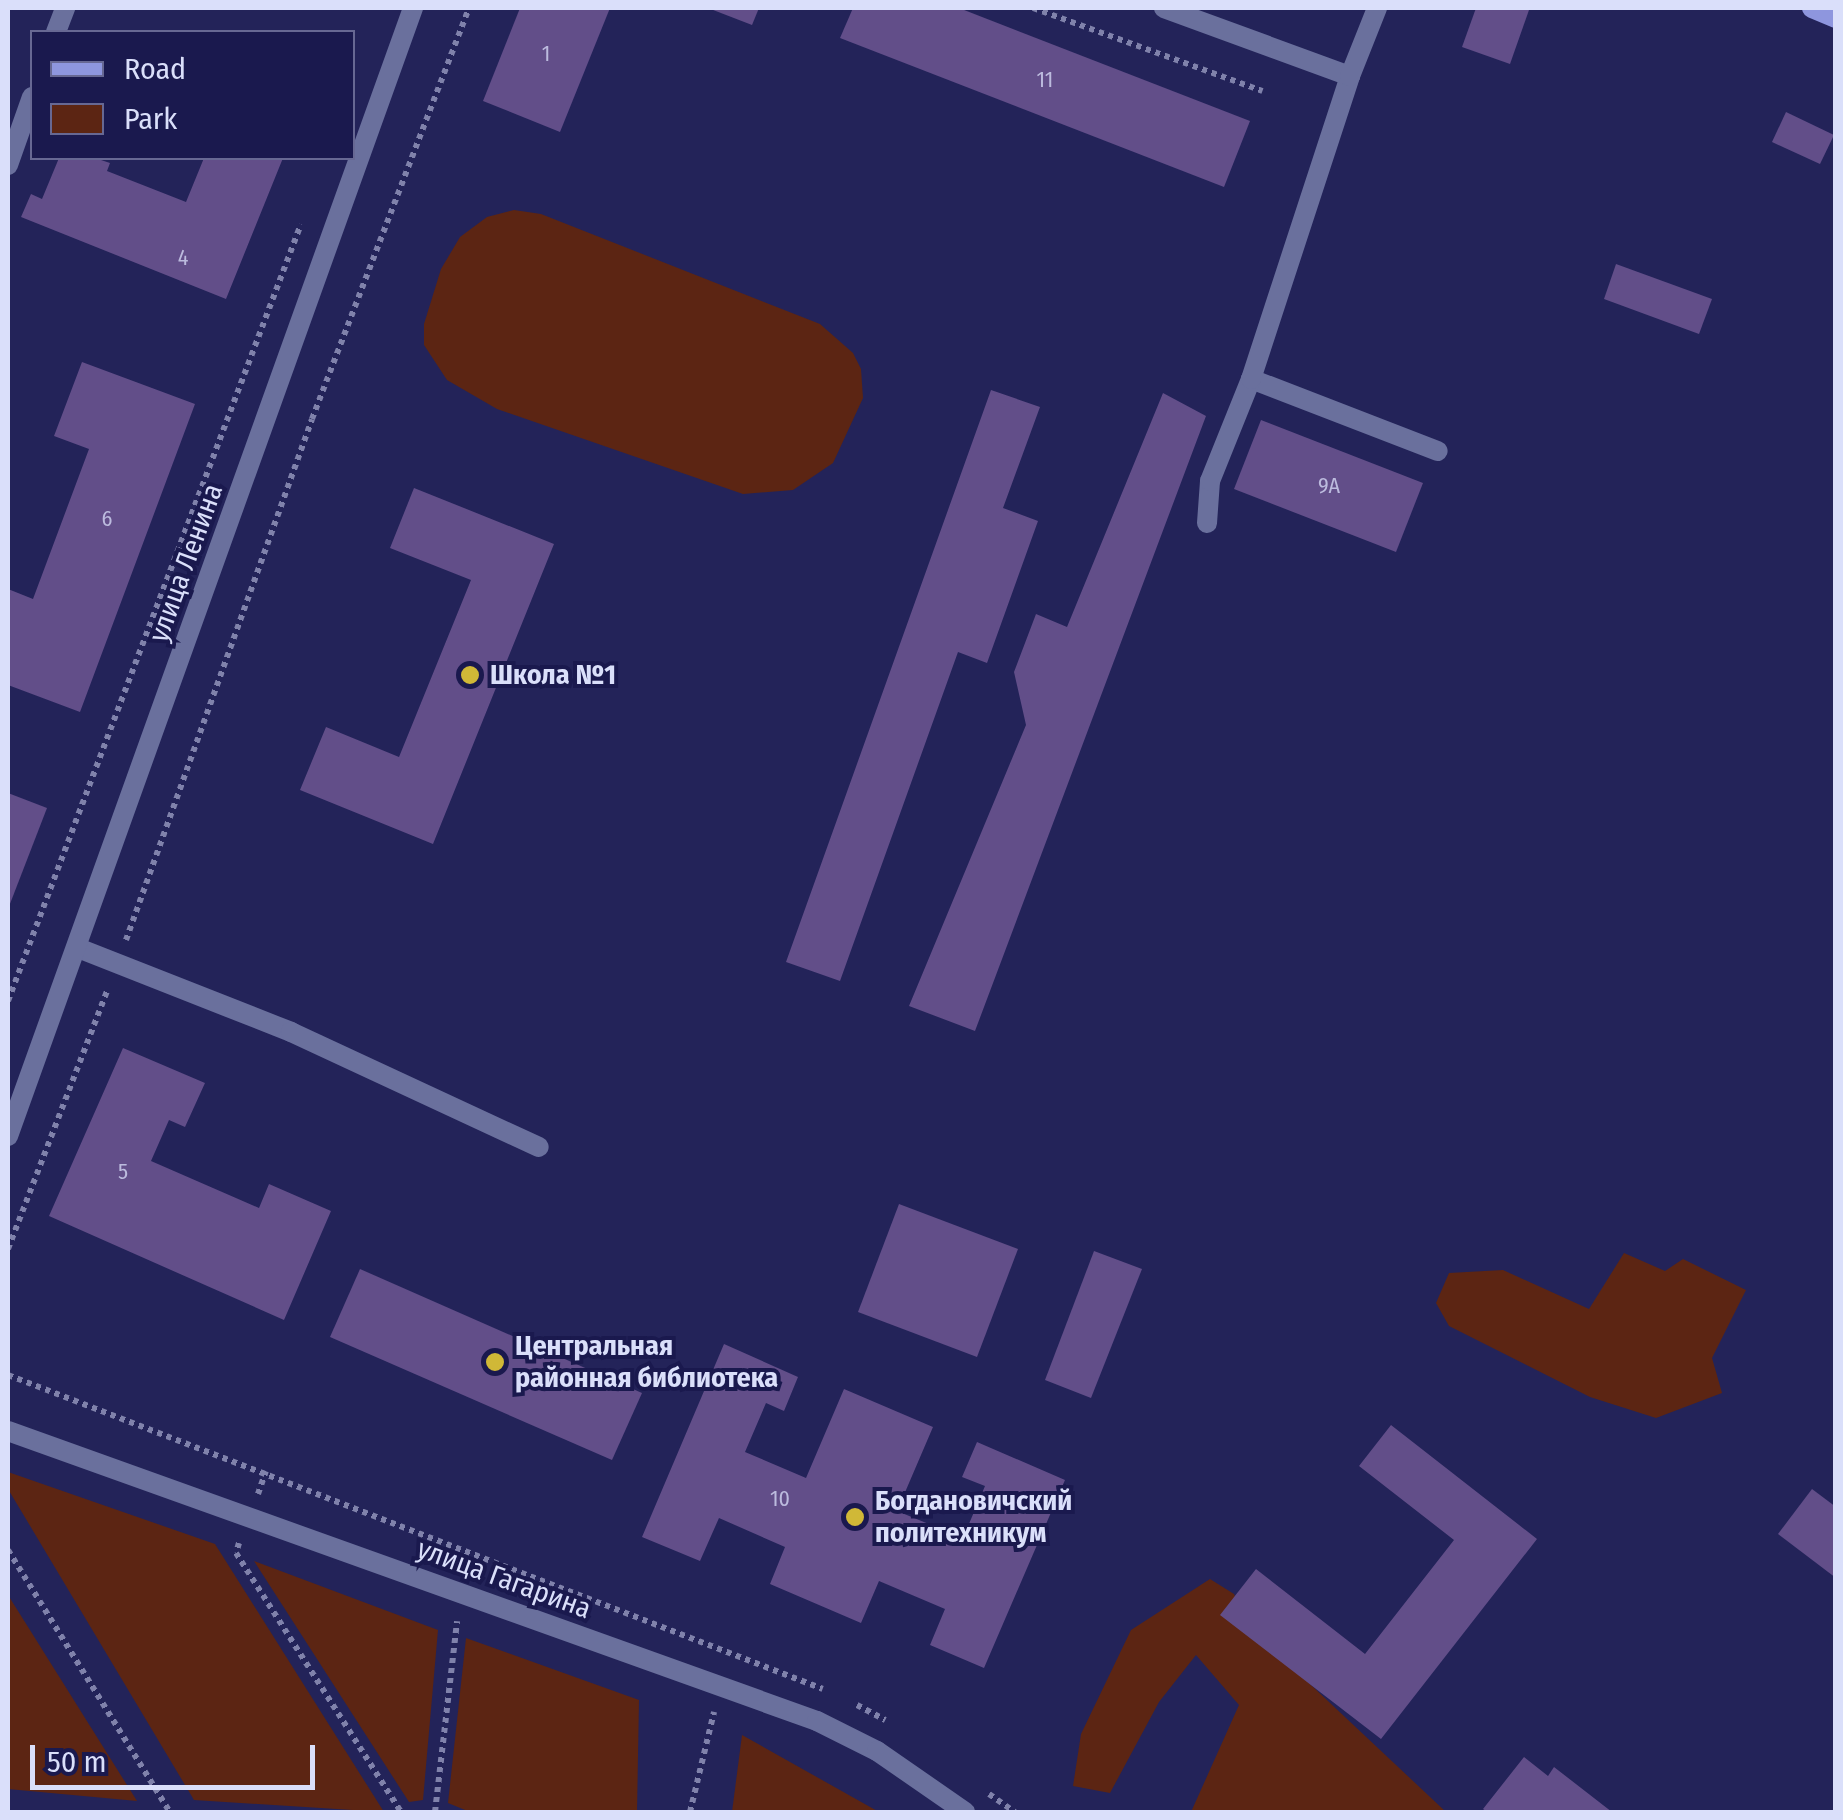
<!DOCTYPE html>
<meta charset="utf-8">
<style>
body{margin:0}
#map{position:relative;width:1843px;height:1820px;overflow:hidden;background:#232359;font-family:"Fira Sans Condensed",sans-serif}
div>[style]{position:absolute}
.green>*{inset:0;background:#5c2513}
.building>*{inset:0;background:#624e89}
.path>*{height:6px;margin-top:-3px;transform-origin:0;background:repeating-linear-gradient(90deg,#8082ab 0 5px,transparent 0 10px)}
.service>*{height:20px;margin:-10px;padding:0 10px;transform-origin:10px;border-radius:10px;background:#6a709d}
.minor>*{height:20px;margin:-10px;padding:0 10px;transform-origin:10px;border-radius:10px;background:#6a709d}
.secondary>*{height:20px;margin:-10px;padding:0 10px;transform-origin:10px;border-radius:10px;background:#8e96de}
.dots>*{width:28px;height:28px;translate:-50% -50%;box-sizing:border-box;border:5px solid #1a194e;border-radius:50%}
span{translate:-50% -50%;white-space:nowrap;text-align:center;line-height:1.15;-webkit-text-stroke:8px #1a194e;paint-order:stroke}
.number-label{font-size:22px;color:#bcbbde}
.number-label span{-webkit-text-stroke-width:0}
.street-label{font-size:28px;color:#dadffa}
.poi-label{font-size:28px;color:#dadffa;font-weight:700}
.left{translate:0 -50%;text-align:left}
.frame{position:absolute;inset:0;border:10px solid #dadffa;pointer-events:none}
.legend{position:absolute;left:30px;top:30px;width:325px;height:130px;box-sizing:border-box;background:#1a194e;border:2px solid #676893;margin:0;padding:12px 18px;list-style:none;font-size:30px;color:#dadffa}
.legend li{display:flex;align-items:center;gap:20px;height:50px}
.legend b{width:50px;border:2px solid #676893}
.scale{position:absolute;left:30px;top:1745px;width:285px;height:45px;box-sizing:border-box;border:5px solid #dadffa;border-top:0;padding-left:12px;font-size:30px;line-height:35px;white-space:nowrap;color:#dadffa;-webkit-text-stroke:8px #1a194e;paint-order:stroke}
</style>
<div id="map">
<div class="green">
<div style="clip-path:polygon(514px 210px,541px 214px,820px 324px,853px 353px,861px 369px,863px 398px,833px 463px,793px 490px,743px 494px,497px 409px,447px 380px,424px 345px,424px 324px,441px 269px,460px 237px,487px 217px)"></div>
<div style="clip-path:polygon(1624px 1253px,1665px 1271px,1683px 1259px,1746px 1290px,1712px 1358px,1722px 1393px,1656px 1418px,1590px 1397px,1449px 1326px,1436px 1303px,1449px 1273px,1503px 1270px,1589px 1309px)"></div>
<div style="clip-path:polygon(8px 1472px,215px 1544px,384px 1812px,194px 1800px,8px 1489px)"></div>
<div style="clip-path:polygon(254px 1561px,438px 1630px,423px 1800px,409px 1802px)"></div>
<div style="clip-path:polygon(1210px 1579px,1234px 1594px,1246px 1624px,1446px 1812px,1191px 1812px,1239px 1705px,1196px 1655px,1159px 1702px,1110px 1793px,1073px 1786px,1081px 1734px,1131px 1630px)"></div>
<div style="clip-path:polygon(8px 1595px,137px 1801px,8px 1789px)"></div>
<div style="clip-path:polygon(466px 1638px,639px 1700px,637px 1812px,470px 1812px,448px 1803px)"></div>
<div style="clip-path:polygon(742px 1735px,879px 1812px,732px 1812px)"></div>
</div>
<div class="building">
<div style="clip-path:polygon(520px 8px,610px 8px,560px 132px,483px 101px)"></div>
<div style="clip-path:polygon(708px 8px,759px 8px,752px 25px)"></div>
<div style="clip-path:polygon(853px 8px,959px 8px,1250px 121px,1224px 187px,840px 38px)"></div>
<div style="clip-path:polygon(1476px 8px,1529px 10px,1510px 64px,1462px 47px)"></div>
<div style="clip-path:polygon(1786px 112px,1834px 135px,1820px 164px,1772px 142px)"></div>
<div style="clip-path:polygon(59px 158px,95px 158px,110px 163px,107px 171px,186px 202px,204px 158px,283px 158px,226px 299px,21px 217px,31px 194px,42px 199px)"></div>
<div style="clip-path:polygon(1616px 264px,1712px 299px,1699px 334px,1604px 299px)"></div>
<div style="clip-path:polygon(82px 362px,195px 404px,80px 712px,8px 685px,8px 589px,33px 599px,89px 449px,54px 436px)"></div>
<div style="clip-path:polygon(991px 390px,1040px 407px,1003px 508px,1038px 521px,987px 663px,958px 652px,840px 981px,786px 962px)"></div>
<div style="clip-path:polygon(1163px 393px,1206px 416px,975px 1031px,909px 1006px,1026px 725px,1014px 672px,1036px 614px,1067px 627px)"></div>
<div style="clip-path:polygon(1261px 420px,1423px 483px,1396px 552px,1234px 489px)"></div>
<div style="clip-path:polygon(414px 488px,554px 544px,433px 844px,300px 790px,326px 727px,399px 757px,471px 580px,390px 548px)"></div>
<div style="clip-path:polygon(8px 793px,47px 808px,8px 909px)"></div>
<div style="clip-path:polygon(123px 1048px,205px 1083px,185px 1127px,169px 1120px,151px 1161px,259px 1208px,269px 1184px,331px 1211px,284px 1320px,49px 1216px)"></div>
<div style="clip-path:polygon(899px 1204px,1018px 1249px,977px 1357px,858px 1312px)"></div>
<div style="clip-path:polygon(1094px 1251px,1142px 1269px,1091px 1398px,1045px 1380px)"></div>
<div style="clip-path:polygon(360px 1269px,642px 1393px,612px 1460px,330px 1337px)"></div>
<div style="clip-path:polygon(724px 1344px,798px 1377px,784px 1411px,766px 1403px,745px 1452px,806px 1478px,844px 1389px,933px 1427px,897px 1511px,963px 1538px,985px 1486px,962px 1477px,977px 1442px,1065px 1480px,984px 1668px,930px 1645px,945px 1609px,879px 1581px,861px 1623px,770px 1584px,785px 1547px,719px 1518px,700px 1561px,642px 1537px)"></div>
<div style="clip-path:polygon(1391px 1425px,1537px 1539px,1381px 1739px,1220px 1615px,1256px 1569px,1365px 1654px,1454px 1540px,1359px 1466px)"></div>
<div style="clip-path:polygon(1812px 1489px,1836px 1507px,1836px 1578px,1778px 1534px)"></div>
<div style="clip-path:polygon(1524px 1757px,1548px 1776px,1554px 1767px,1612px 1812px,1487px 1812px,1483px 1809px)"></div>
</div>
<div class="path">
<div style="left:1033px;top:8px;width:244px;rotate:19.9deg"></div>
<div style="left:126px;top:940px;width:553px;rotate:-70.35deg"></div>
<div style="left:312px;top:419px;width:440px;rotate:-69.1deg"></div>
<div style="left:8px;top:1001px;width:830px;rotate:-69.34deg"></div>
<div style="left:8px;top:1249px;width:279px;rotate:-69deg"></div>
<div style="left:8px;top:1375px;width:873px;rotate:21.07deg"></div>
<div style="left:258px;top:1494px;width:24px;rotate:-71deg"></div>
<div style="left:239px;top:1543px;width:10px;rotate:107deg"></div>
<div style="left:236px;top:1553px;width:307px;rotate:57.5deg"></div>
<div style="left:8px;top:1550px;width:308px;rotate:58.3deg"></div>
<div style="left:857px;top:1705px;width:32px;rotate:28deg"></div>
<div style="left:989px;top:1794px;width:32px;rotate:35deg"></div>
<div style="left:435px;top:1812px;width:192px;rotate:-83.4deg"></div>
<div style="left:690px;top:1812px;width:103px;rotate:-76.5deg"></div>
</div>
<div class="service">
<div style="left:56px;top:32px;width:26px;rotate:-69deg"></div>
<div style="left:8px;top:165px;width:72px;rotate:-70.6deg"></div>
<div style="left:1251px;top:379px;width:200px;rotate:21.1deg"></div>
<div style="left:1207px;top:523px;width:42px;rotate:-85.9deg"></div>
<div style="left:1210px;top:481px;width:110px;rotate:-68.1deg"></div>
<div style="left:1251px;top:379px;width:319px;rotate:-71.9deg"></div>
</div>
<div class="minor">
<div style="left:1164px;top:8px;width:198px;rotate:20.1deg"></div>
<div style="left:1350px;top:76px;width:73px;rotate:-68.3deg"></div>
<div style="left:78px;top:948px;width:229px;rotate:21.5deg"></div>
<div style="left:291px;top:1032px;width:273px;rotate:24.9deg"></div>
<div style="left:8px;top:1136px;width:1199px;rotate:-70.25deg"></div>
<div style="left:8px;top:1431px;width:859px;rotate:19.72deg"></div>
<div style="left:817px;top:1721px;width:67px;rotate:26.6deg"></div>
<div style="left:877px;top:1751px;width:107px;rotate:34.7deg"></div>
</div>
<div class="secondary">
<div style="left:1812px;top:8px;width:26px;rotate:23deg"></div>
</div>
<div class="dots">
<div style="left:470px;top:675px;background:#d0b837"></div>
<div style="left:495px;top:1362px;background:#d0b837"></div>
<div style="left:855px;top:1517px;background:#d0b837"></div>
</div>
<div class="number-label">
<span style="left:546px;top:54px">1</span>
<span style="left:1045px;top:80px">11</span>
<span style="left:183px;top:258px">4</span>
<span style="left:1329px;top:486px">9А</span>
<span style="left:107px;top:519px">6</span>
<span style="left:123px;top:1172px">5</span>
<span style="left:780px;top:1499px">10</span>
</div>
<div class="street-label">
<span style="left:186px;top:563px;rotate:-70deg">улица Ленина</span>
<span style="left:504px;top:1579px;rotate:20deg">улица Гагарина</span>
</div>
<div class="poi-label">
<span class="left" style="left:490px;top:675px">Школа №1</span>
<span class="left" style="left:515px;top:1362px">Центральная<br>районная библиотека</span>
<span class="left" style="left:875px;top:1517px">Богдановичский<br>политехникум</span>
</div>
<div class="frame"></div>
<ul class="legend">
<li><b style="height:12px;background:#8e96de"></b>Road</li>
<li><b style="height:28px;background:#5c2513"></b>Park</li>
</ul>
<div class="scale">50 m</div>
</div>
